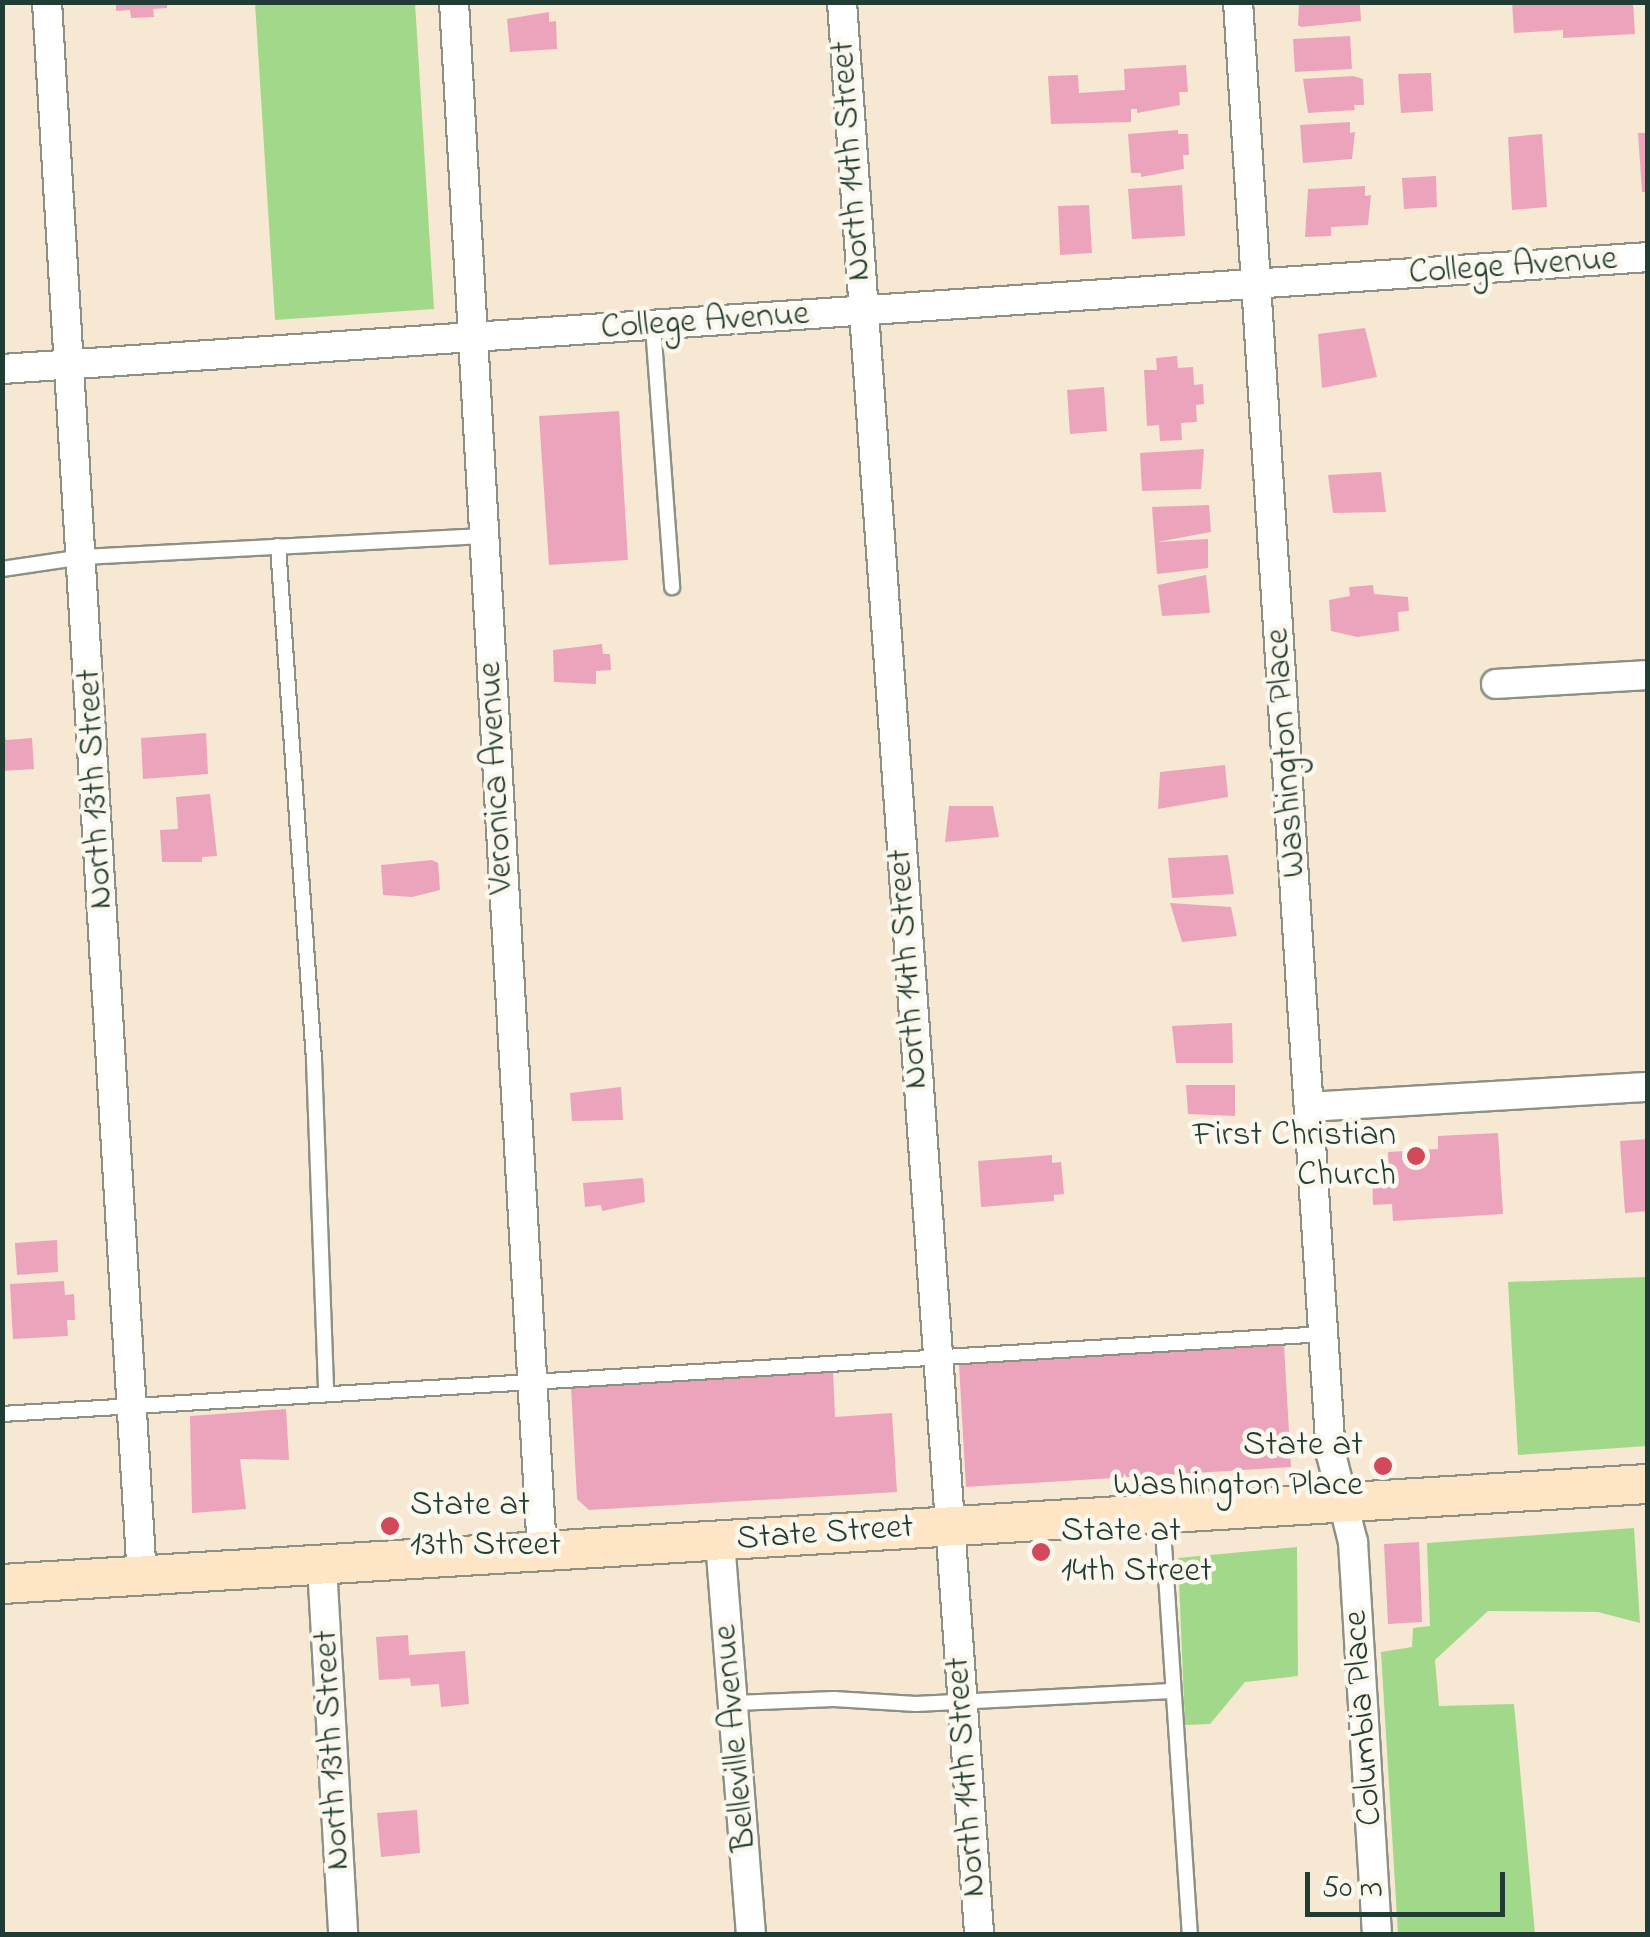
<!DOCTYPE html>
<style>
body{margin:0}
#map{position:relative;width:1650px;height:1937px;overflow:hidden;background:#f7e8d4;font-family:"Indie Flower",sans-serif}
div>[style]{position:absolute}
.green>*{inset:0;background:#a2d889}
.building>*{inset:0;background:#eca4bd}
.roads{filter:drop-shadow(2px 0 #8b9284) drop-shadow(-2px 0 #8b9284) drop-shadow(0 2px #8b9284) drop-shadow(0 -2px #8b9284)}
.service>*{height:14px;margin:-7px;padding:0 7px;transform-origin:7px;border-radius:7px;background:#fff}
.minor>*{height:28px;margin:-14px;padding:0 14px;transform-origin:14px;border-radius:14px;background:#fff}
.secondary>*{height:38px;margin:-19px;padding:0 19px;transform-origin:19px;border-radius:19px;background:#fee5c5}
.dots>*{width:28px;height:28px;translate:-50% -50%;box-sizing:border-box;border:5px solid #fbf7ec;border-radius:50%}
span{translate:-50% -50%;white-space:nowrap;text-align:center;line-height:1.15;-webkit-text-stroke:9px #fbf7ec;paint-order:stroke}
.street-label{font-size:35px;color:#1f3d34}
.poi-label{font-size:35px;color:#1f3d34}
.right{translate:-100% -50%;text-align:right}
.left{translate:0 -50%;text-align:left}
.frame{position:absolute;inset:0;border:5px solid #1f3d34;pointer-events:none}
.scale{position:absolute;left:1305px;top:1872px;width:200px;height:45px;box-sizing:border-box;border:5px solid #1f3d34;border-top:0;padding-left:12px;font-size:30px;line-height:35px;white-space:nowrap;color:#1f3d34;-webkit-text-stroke:8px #fbf7ec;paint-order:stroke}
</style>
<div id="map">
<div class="green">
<div style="clip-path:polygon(255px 3px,415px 3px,434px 309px,275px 320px)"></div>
<div style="clip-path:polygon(1647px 1277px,1647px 1446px,1518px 1455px,1508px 1282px)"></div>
<div style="clip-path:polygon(1634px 1528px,1640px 1623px,1598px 1612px,1488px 1611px,1435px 1660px,1439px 1706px,1514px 1704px,1535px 1934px,1398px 1934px,1381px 1652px,1412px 1647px,1413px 1628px,1430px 1626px,1427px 1543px)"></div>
<div style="clip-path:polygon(1297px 1547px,1298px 1676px,1245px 1682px,1210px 1724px,1185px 1725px,1178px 1558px)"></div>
</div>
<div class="building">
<div style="clip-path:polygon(116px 2px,167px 2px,167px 8px,153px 9px,154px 17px,131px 18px,130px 10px,116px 11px)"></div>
<div style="clip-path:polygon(1299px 2px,1360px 5px,1361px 21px,1301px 27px,1298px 25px)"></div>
<div style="clip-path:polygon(1512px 2px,1633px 2px,1635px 34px,1563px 38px,1563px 30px,1514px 33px)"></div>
<div style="clip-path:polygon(549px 12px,549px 22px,556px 21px,557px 49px,510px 52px,507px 19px)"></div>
<div style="clip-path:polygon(1350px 36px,1352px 69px,1295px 72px,1293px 39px)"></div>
<div style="clip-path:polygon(1186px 65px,1188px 92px,1179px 92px,1180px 105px,1137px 113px,1137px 109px,1131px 109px,1131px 122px,1051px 124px,1048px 76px,1078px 75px,1079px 93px,1125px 90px,1124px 69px)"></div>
<div style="clip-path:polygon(1431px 73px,1433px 111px,1401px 113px,1398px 74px)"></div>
<div style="clip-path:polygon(1353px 76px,1363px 79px,1364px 105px,1354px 105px,1355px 110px,1308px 113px,1303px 79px)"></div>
<div style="clip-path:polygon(1350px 122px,1350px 133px,1355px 132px,1352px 159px,1303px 163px,1300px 125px)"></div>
<div style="clip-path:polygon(1178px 130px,1178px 134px,1188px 134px,1189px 155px,1183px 155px,1184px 169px,1141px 177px,1141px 173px,1131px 173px,1128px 134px)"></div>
<div style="clip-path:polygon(1638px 133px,1648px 133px,1648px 192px,1642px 192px)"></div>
<div style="clip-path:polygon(1542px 134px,1547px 207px,1512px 210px,1508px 137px)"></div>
<div style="clip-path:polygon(1436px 176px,1437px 207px,1404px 209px,1402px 178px)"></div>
<div style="clip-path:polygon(1182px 185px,1185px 236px,1132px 239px,1128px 189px)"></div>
<div style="clip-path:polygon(1365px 186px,1365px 196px,1371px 195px,1368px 225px,1331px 227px,1331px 236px,1305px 237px,1308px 189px)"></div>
<div style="clip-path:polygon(1089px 205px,1092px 253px,1060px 255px,1058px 206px)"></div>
<div style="clip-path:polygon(1365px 328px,1377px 377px,1322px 388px,1318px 334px)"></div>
<div style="clip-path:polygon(1177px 356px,1178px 368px,1193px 367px,1194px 385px,1203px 384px,1204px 404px,1196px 405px,1197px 422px,1181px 423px,1182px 440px,1160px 441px,1159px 425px,1147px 426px,1144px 370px,1157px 370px,1156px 358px)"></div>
<div style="clip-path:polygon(1104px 387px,1107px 431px,1070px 434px,1067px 390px)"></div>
<div style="clip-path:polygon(619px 411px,628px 560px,549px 565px,539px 416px)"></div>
<div style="clip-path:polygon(1204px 449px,1201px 489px,1142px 491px,1140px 453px)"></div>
<div style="clip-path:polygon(1381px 472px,1386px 512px,1333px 513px,1328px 475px)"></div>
<div style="clip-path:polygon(1209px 505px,1211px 532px,1157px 542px,1208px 539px,1208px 568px,1157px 574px,1152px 507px)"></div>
<div style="clip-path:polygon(1206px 575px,1210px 613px,1162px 616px,1158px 585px)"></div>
<div style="clip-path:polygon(1373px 585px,1374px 594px,1408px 597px,1409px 611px,1398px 612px,1399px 631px,1357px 637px,1331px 631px,1329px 600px,1350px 596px,1349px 587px)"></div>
<div style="clip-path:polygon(602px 644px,603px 654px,610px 654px,611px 670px,596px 671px,596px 684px,554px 682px,553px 650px)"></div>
<div style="clip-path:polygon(2px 726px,6px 740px,32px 738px,34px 769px,2px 771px)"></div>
<div style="clip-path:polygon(206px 733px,208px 774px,143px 779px,141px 738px)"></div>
<div style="clip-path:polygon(1225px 765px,1228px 797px,1158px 809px,1160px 772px)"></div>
<div style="clip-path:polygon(210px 794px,217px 856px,202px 857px,202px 862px,162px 862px,160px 830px,178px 829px,176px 797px)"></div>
<div style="clip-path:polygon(949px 806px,993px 806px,999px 837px,945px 842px)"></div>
<div style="clip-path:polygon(1228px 855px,1234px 894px,1172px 898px,1168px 858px)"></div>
<div style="clip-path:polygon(432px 860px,438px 863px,440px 890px,412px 897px,383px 895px,381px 865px)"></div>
<div style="clip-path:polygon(1170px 903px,1231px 907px,1237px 936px,1182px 942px)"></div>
<div style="clip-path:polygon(1232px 1023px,1233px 1063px,1176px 1063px,1172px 1026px)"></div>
<div style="clip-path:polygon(1186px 1085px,1235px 1085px,1235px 1116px,1188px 1114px)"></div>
<div style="clip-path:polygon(621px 1087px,623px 1120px,572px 1121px,570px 1093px)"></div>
<div style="clip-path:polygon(1498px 1133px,1503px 1214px,1393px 1221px,1392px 1204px,1373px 1205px,1372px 1171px,1389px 1170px,1388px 1152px,1438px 1149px,1438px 1136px)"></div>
<div style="clip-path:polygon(1648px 1139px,1648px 1211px,1625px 1213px,1620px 1141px)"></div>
<div style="clip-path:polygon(1052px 1155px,1052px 1163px,1061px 1162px,1064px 1194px,1054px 1195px,1054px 1201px,981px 1207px,978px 1161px)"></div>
<div style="clip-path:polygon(643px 1178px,645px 1202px,602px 1211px,601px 1205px,585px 1207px,583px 1183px)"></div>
<div style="clip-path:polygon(57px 1240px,58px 1272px,17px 1275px,15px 1243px)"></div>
<div style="clip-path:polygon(64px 1281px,65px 1295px,74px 1294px,75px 1320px,67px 1320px,68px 1336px,13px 1339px,10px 1284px)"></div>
<div style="clip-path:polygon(1284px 1345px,1291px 1467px,966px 1487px,959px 1365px)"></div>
<div style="clip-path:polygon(833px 1372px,835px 1417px,892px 1413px,897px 1492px,589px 1510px,577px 1499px,571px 1387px)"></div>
<div style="clip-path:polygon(286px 1409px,289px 1460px,240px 1459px,246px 1509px,192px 1513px,190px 1416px)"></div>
<div style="clip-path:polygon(1419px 1542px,1422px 1622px,1388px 1624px,1384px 1544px)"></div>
<div style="clip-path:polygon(408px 1635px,409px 1655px,465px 1651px,469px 1704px,441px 1707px,439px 1684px,411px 1686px,410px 1678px,379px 1680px,376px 1637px)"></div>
<div style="clip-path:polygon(417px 1810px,420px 1853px,381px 1857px,377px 1813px)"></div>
</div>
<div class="roads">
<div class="service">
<div style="left:653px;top:326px;width:262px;rotate:85.8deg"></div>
<div style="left:278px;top:546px;width:515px;rotate:85.99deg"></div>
<div style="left:314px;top:1060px;width:334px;rotate:87.9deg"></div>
<div style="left:2px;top:569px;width:82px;rotate:-8.4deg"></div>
<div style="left:83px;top:557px;width:401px;rotate:-3deg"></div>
<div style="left:2px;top:1414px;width:1324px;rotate:-3.46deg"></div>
<div style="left:1162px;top:1515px;width:420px;rotate:86.2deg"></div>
<div style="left:735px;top:1703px;width:99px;rotate:-2.3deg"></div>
<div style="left:834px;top:1699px;width:82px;rotate:3.5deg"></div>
<div style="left:916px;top:1704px;width:256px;rotate:-2.9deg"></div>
</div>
<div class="minor">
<div style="left:47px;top:2px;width:1577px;rotate:86.55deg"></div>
<div style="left:454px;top:2px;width:1552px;rotate:86.75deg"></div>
<div style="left:842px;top:2px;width:1937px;rotate:85.94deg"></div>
<div style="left:1238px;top:2px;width:1455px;rotate:86.34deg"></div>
<div style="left:1331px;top:1454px;width:91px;rotate:76deg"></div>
<div style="left:1353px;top:1542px;width:393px;rotate:86.5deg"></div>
<div style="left:2px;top:369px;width:1650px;rotate:-3.89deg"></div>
<div style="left:1496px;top:684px;width:152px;rotate:-3.4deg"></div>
<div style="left:1309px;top:1107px;width:340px;rotate:-3.4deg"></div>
<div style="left:720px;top:1541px;width:394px;rotate:85.5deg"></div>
<div style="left:322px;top:1566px;width:369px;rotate:86.7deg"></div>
</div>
<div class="secondary">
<div style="left:2px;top:1584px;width:1649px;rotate:-3.48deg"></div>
</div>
</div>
<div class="dots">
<div style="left:1416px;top:1156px;background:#d1495b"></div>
<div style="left:1383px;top:1466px;background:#d1495b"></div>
<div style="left:390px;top:1526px;background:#d1495b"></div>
<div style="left:1041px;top:1552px;background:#d1495b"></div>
</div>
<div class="street-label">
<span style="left:852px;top:161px;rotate:-94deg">North 14th Street</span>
<span style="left:1513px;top:267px;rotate:-4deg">College Avenue</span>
<span style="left:705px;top:322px;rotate:-4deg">College Avenue</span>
<span style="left:1287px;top:753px;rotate:-94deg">Washington Place</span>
<span style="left:497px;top:778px;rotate:-93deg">Veronica Avenue</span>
<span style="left:96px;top:789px;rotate:-93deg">North 13th Street</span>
<span style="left:909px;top:969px;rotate:-94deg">North 14th Street</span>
<span style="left:825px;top:1534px;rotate:-4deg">State Street</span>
<span style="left:1364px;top:1718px;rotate:-94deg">Columbia Place</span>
<span style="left:736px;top:1738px;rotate:-95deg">Belleville Avenue</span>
<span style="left:333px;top:1750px;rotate:-93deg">North 13th Street</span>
<span style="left:967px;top:1777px;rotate:-94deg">North 14th Street</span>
</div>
<div class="poi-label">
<span class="right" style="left:1396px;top:1156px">First Christian<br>Church</span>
<span class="right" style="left:1363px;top:1466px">State at<br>Washington Place</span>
<span class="left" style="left:410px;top:1526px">State at<br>13th Street</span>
<span class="left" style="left:1061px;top:1552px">State at<br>14th Street</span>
</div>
<div class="frame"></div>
<div class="scale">50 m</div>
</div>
